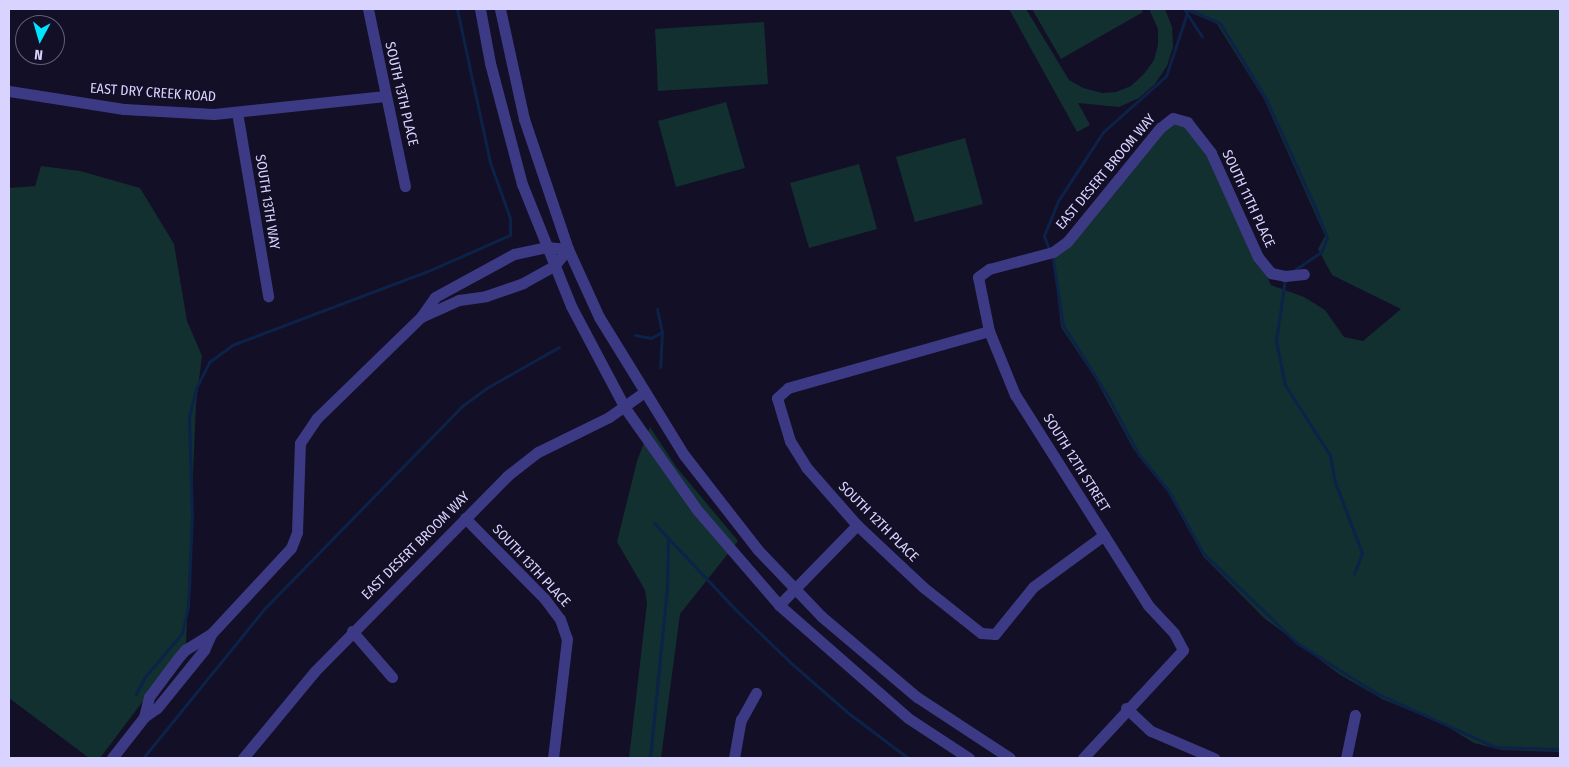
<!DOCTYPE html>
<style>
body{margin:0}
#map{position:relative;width:1569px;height:767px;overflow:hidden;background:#130f26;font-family:"Fira Sans Condensed",sans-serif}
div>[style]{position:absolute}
.green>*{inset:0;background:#12302f}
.stream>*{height:3px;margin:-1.5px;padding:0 1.5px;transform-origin:1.5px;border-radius:1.5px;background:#0c2248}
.minor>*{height:11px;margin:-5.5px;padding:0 5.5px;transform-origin:5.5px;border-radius:5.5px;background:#3d3a85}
span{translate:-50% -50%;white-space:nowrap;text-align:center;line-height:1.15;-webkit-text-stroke:4px #130f26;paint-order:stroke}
.street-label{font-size:14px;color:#d9d4ff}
.frame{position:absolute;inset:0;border:10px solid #d9d4ff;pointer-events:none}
.north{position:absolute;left:15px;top:15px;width:50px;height:50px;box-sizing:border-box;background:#130f26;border:1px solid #625e7d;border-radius:50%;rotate:186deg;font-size:14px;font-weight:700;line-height:20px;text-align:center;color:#d9d4ff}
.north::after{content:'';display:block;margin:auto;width:18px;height:22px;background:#00e5ff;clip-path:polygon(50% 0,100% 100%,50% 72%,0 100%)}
</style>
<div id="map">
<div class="green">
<div style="clip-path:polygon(1009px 9px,1026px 9px,1069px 80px,1083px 88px,1102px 93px,1116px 92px,1131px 86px,1144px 74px,1154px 60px,1158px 45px,1158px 29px,1149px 9px,1165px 9px,1172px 27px,1173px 47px,1167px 66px,1155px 84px,1139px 98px,1119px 107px,1078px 103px,1090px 125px,1077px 132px)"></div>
<div style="clip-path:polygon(1032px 9px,1141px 9px,1143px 12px,1061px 59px)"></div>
<div style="clip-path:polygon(1182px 9px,1560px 9px,1560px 752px,1501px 750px,1474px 743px,1443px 724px,1382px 699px,1339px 674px,1264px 618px,1203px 556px,1163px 483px,1134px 450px,1095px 378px,1061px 327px,1053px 252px,1173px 118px,1200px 136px,1271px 285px,1304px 297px,1325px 310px,1344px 337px,1363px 341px,1401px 309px,1332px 275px,1318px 249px,1325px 236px,1264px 99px,1217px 24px)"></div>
<div style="clip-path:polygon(764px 22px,768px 84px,658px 91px,655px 29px)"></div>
<div style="clip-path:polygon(726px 102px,745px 168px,676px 187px,658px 121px)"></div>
<div style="clip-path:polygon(965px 138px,983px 204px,915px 222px,896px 157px)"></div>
<div style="clip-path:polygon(859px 164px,877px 229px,809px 248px,790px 183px)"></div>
<div style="clip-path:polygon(41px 166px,80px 171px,140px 188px,174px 244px,187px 321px,202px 356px,196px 404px,186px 644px,100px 758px,89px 758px,9px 698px,9px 188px,35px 186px)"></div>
<div style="clip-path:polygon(650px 427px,677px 468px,738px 541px,680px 614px,661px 758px,629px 758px,647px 603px,645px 590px,617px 542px,637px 461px)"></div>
</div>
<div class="stream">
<div style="left:1184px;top:9px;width:33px;rotate:57deg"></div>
<div style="left:1188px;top:9px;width:35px;rotate:24deg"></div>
<div style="left:1220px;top:23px;width:89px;rotate:58.8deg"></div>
<div style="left:1266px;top:99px;width:119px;rotate:65.6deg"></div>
<div style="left:1315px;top:207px;width:33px;rotate:69deg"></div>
<div style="left:1327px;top:238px;width:15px;rotate:113deg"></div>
<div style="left:1321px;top:252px;width:32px;rotate:146deg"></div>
<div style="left:1187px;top:13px;width:66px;rotate:108.4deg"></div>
<div style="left:1166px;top:76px;width:84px;rotate:138.4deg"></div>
<div style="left:1103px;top:132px;width:82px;rotate:123.1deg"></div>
<div style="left:1058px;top:201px;width:38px;rotate:112deg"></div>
<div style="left:1044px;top:236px;width:26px;rotate:69deg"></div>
<div style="left:1053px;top:260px;width:66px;rotate:81.3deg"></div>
<div style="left:1063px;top:325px;width:83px;rotate:57.8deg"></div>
<div style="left:1107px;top:395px;width:68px;rotate:61.9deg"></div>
<div style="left:1139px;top:455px;width:45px;rotate:50.4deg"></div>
<div style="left:1168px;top:490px;width:72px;rotate:60.9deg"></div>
<div style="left:1203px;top:553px;width:130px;rotate:43.8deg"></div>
<div style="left:1297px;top:643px;width:93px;rotate:32.3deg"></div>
<div style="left:1376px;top:693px;width:131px;rotate:24.4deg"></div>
<div style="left:1495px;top:747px;width:65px;rotate:1.8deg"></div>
<div style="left:1285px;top:279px;width:63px;rotate:98.3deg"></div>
<div style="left:1276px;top:341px;width:45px;rotate:78.4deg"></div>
<div style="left:1285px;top:385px;width:83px;rotate:57.3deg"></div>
<div style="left:1330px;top:455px;width:27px;rotate:80deg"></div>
<div style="left:1335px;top:482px;width:76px;rotate:69.2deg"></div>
<div style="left:1362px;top:553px;width:22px;rotate:111deg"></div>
<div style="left:657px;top:309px;width:24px;rotate:78deg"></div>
<div style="left:662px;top:332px;width:35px;rotate:93deg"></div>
<div style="left:635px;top:335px;width:16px;rotate:11deg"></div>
<div style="left:651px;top:338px;width:13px;rotate:-29deg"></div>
<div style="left:654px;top:523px;width:118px;rotate:46.7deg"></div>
<div style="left:735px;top:609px;width:78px;rotate:44deg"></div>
<div style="left:791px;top:663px;width:74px;rotate:41.2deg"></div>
<div style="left:847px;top:712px;width:76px;rotate:37deg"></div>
<div style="left:136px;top:694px;width:18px;rotate:-63deg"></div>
<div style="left:144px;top:678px;width:59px;rotate:-49.8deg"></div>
<div style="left:182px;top:633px;width:26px;rotate:-77deg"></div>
<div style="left:188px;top:608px;width:91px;rotate:-87.5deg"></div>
<div style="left:192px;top:517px;width:100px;rotate:-91.7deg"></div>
<div style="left:189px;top:417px;width:30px;rotate:-76deg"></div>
<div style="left:196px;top:388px;width:29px;rotate:-63deg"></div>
<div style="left:209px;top:362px;width:29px;rotate:-36deg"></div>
<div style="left:232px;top:345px;width:210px;rotate:-20.7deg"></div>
<div style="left:428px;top:271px;width:90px;rotate:-23.7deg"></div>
<div style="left:510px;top:235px;width:17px;rotate:-90deg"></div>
<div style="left:510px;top:218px;width:59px;rotate:-109.7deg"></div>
<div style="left:490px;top:162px;width:157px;rotate:-102.2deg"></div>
<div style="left:143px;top:758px;width:192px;rotate:-50.9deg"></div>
<div style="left:264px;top:609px;width:284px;rotate:-45.7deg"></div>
<div style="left:462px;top:406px;width:34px;rotate:-36deg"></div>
<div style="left:490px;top:386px;width:79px;rotate:-29.5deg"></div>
<div style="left:650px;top:758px;width:171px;rotate:-84.3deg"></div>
<div style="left:667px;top:588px;width:48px;rotate:-88.8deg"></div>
</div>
<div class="minor">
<div style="left:368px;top:9px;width:181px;rotate:78.2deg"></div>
<div style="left:480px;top:9px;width:55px;rotate:79.5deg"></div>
<div style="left:490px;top:63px;width:125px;rotate:75.2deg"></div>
<div style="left:522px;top:184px;width:131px;rotate:68.1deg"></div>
<div style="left:571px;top:306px;width:115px;rotate:62.1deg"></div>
<div style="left:625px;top:408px;width:126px;rotate:54.7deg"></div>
<div style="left:698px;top:511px;width:124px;rotate:49.2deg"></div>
<div style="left:779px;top:605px;width:171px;rotate:41.2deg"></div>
<div style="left:908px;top:718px;width:73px;rotate:33.3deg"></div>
<div style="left:500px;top:9px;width:113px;rotate:77.7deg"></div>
<div style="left:524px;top:119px;width:137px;rotate:71.3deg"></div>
<div style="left:568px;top:249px;width:75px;rotate:65.5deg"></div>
<div style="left:599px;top:317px;width:162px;rotate:58.4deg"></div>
<div style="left:684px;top:455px;width:120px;rotate:52.1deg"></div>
<div style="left:758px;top:550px;width:91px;rotate:46.3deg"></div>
<div style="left:821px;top:616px;width:126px;rotate:40.2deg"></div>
<div style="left:917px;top:697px;width:111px;rotate:33.3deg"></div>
<div style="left:9px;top:91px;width:116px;rotate:8.9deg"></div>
<div style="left:124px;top:109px;width:90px;rotate:3.2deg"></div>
<div style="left:214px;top:114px;width:172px;rotate:-6deg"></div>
<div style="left:237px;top:112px;width:187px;rotate:80.4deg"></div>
<div style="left:421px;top:317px;width:42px;rotate:-24.1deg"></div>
<div style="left:459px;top:300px;width:27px;rotate:-8deg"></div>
<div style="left:486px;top:296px;width:39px;rotate:-19deg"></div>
<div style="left:523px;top:283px;width:35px;rotate:-29deg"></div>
<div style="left:554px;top:266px;width:22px;rotate:-51deg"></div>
<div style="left:989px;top:331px;width:209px;rotate:164.2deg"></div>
<div style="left:788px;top:388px;width:15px;rotate:138deg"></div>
<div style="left:777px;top:398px;width:45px;rotate:73.2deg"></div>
<div style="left:790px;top:441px;width:31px;rotate:58deg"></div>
<div style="left:806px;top:467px;width:77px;rotate:48.7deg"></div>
<div style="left:857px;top:525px;width:91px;rotate:43.2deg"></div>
<div style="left:923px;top:587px;width:74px;rotate:38.4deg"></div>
<div style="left:981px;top:633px;width:14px;rotate:4deg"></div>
<div style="left:995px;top:634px;width:60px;rotate:-51deg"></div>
<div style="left:1033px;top:587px;width:88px;rotate:-36.2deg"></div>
<div style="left:465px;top:518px;width:112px;rotate:45.4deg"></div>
<div style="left:544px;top:598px;width:26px;rotate:53deg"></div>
<div style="left:560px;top:619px;width:21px;rotate:71deg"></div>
<div style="left:567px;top:639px;width:120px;rotate:96.7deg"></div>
<div style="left:779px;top:605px;width:112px;rotate:-45.7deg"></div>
<div style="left:352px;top:631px;width:61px;rotate:49deg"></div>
<div style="left:1126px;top:708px;width:34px;rotate:43deg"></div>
<div style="left:1151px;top:731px;width:69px;rotate:23.2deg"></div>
<div style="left:144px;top:717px;width:16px;rotate:-35deg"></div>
<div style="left:157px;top:708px;width:75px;rotate:-51deg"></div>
<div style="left:204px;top:650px;width:17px;rotate:-66deg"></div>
<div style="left:211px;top:634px;width:117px;rotate:-47.1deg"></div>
<div style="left:291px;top:548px;width:17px;rotate:-69deg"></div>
<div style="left:297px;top:532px;width:89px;rotate:-88.1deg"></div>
<div style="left:300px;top:443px;width:30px;rotate:-56deg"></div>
<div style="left:317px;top:418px;width:145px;rotate:-44.2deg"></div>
<div style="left:421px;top:317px;width:24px;rotate:-55deg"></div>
<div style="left:435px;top:297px;width:90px;rotate:-28.6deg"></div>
<div style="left:514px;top:254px;width:33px;rotate:-12deg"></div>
<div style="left:546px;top:247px;width:22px;rotate:5deg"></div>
<div style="left:112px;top:758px;width:52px;rotate:-52deg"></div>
<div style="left:144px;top:717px;width:21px;rotate:-76deg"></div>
<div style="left:149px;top:697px;width:49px;rotate:-53.4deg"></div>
<div style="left:178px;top:658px;width:11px;rotate:-49deg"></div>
<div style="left:185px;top:650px;width:31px;rotate:-32deg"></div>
<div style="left:243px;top:758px;width:113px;rotate:-50.4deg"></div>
<div style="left:315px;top:671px;width:274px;rotate:-45.4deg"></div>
<div style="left:507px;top:476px;width:39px;rotate:-38deg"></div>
<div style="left:538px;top:452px;width:79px;rotate:-26.2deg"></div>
<div style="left:609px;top:417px;width:42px;rotate:-35.2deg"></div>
<div style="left:734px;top:758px;width:39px;rotate:-80deg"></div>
<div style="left:741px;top:720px;width:31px;rotate:-61deg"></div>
<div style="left:1083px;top:758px;width:147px;rotate:-47.2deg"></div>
<div style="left:1183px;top:650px;width:19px;rotate:-118deg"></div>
<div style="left:1174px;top:633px;width:38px;rotate:-133deg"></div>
<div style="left:1148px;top:605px;width:249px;rotate:-122.3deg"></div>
<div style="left:1015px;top:395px;width:69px;rotate:-112.1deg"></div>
<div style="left:989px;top:331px;width:55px;rotate:-101.5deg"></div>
<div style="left:978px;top:277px;width:14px;rotate:-36deg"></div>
<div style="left:989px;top:269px;width:66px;rotate:-14.9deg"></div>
<div style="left:1053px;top:252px;width:17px;rotate:-36deg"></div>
<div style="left:1067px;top:242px;width:147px;rotate:-50.8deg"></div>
<div style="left:1160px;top:128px;width:16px;rotate:-38deg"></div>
<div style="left:1173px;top:118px;width:15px;rotate:16deg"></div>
<div style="left:1187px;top:122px;width:39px;rotate:52deg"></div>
<div style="left:1211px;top:153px;width:114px;rotate:65.7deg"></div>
<div style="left:1258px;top:257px;width:21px;rotate:51deg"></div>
<div style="left:1271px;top:273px;width:14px;rotate:12deg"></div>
<div style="left:1285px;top:276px;width:19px;rotate:-6deg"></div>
<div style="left:1346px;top:758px;width:44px;rotate:-78.2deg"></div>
</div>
<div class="street-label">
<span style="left:153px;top:93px;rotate:4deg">EAST DRY CREEK ROAD</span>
<span style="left:401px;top:94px;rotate:77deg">SOUTH 13TH PLACE</span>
<span style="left:1106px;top:172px;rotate:-50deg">EAST DESERT BROOM WAY</span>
<span style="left:1248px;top:199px;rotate:65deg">SOUTH 11TH PLACE</span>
<span style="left:267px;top:202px;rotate:81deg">SOUTH 13TH WAY</span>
<span style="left:1076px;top:463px;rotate:58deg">SOUTH 12TH STREET</span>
<span style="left:878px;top:522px;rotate:45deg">SOUTH 12TH PLACE</span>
<span style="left:416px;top:546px;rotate:-45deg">EAST DESERT BROOM WAY</span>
<span style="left:531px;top:566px;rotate:47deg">SOUTH 13TH PLACE</span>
</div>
<div class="frame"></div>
<div class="north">N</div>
</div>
